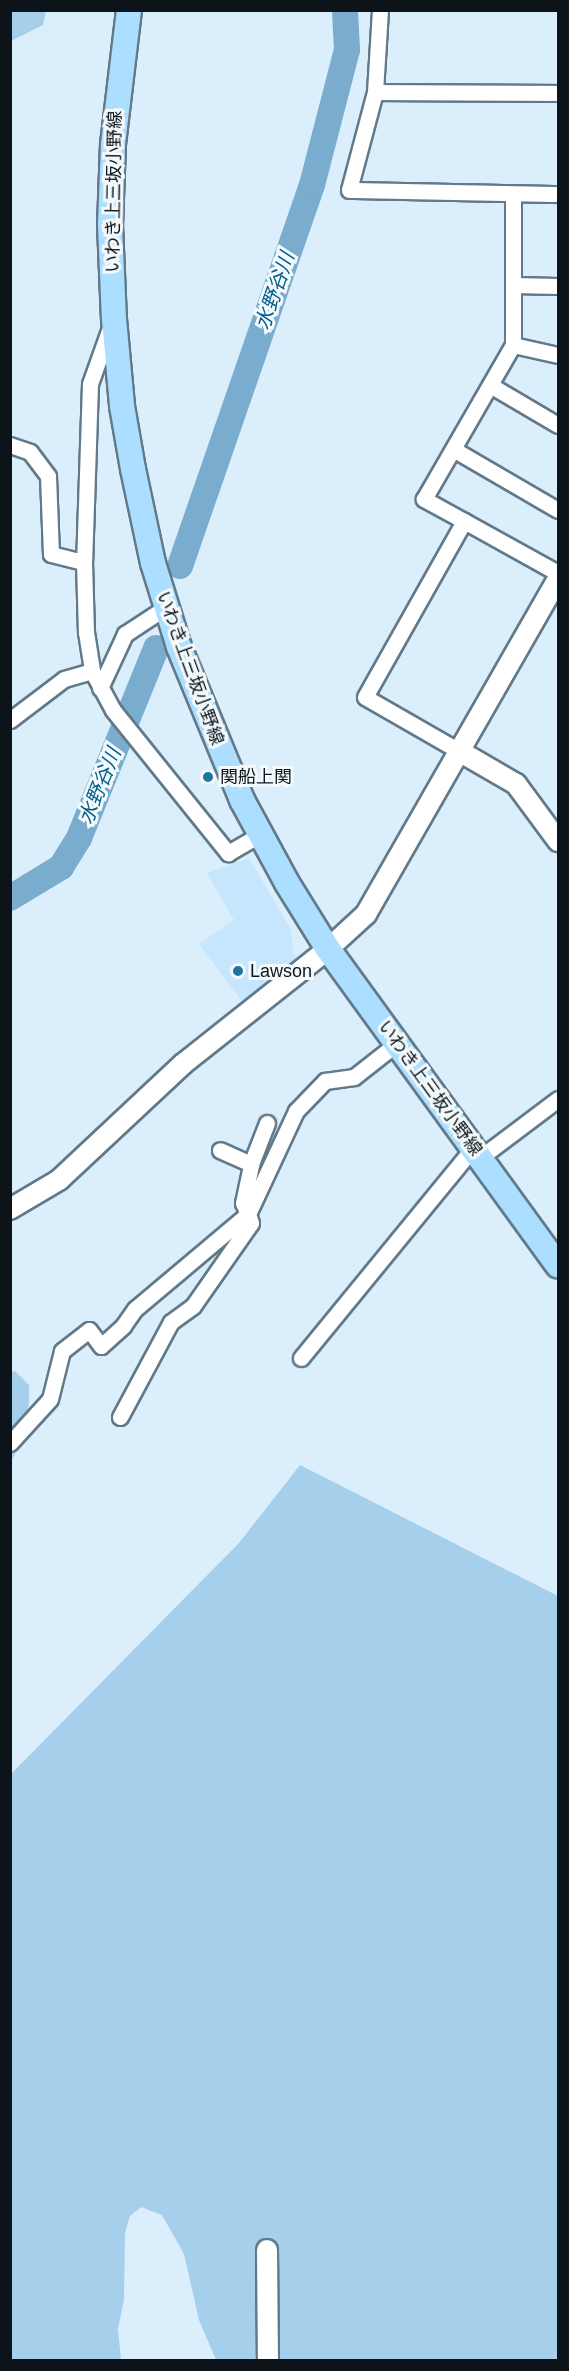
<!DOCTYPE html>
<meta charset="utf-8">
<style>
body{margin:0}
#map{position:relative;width:569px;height:2371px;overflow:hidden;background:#daeefc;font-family:Arial,"Noto Sans JP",sans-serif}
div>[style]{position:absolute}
.built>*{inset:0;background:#c6e6fd}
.green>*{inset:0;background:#a6cfec}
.river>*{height:26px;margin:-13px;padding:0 13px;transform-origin:13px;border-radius:13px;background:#7aaccd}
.roads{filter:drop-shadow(2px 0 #627989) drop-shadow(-2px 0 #627989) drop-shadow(0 2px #627989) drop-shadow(0 -2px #627989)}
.minor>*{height:15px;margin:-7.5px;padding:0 7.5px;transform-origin:7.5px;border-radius:7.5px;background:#fff}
.tertiary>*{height:20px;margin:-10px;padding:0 10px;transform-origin:10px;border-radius:10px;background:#fff}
.primary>*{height:24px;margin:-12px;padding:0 12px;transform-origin:12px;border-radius:12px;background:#acdfff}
.dots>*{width:16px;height:16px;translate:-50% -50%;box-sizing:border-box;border:3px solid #f4f9fc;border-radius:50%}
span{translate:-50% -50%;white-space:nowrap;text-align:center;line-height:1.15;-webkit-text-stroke:6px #f4f9fc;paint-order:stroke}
.street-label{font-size:18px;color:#0c141a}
.poi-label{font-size:18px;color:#0c141a}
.left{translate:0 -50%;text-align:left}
.water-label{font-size:20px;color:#005e8a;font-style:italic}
.frame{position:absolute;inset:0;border:12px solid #0c141a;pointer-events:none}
</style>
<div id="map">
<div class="built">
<div style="clip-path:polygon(249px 858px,290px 928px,294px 955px,301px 963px,244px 1004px,199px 944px,234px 920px,207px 873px)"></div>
</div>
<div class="green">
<div style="clip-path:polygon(11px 10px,46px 11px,43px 25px,11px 41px)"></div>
<div style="clip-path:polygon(15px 1371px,29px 1385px,29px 1402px,24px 1435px,11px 1462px,10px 1373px)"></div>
<div style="clip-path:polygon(300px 1465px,558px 1596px,558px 2360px,216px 2360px,199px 2320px,184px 2254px,162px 2215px,141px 2207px,130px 2216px,125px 2233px,124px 2299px,118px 2329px,121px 2360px,11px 2360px,11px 1774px,239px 1543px)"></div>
</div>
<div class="river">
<div style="left:180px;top:566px;width:403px;rotate:-70.9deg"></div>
<div style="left:312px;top:185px;width:139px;rotate:-75.5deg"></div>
<div style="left:347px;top:50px;width:40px;rotate:-92.9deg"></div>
<div style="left:10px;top:898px;width:60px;rotate:-31.3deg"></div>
<div style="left:61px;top:867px;width:34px;rotate:-58deg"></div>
<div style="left:79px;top:838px;width:205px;rotate:-67.9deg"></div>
</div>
<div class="roads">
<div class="minor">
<div style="left:380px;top:10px;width:82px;rotate:93.5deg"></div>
<div style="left:375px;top:92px;width:101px;rotate:104.9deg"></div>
<div style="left:349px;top:190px;width:209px;rotate:1.1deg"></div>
<div style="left:375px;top:92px;width:183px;rotate:0.3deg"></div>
<div style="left:513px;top:285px;width:45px;rotate:1.3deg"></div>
<div style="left:111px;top:325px;width:63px;rotate:109.6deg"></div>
<div style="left:90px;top:384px;width:178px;rotate:91.9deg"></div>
<div style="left:84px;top:562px;width:70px;rotate:88.4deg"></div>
<div style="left:86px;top:632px;width:39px;rotate:81deg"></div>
<div style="left:92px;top:671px;width:44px;rotate:61.7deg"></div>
<div style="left:113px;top:710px;width:184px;rotate:51.2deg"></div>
<div style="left:228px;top:853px;width:36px;rotate:-30deg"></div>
<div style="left:513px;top:345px;width:46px;rotate:12.5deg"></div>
<div style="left:490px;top:385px;width:79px;rotate:30.5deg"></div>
<div style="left:10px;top:445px;width:21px;rotate:19deg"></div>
<div style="left:30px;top:452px;width:30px;rotate:53deg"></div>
<div style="left:48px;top:476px;width:78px;rotate:87.8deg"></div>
<div style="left:51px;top:554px;width:34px;rotate:14deg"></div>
<div style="left:453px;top:449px;width:121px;rotate:30.2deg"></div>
<div style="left:464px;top:521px;width:107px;rotate:29deg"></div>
<div style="left:100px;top:688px;width:60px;rotate:-65.2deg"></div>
<div style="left:125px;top:634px;width:49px;rotate:-33.4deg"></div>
<div style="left:10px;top:720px;width:68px;rotate:-37.2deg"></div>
<div style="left:64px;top:679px;width:29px;rotate:-16deg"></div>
<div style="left:459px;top:751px;width:108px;rotate:-150.1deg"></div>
<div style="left:365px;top:697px;width:202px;rotate:-60.6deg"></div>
<div style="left:464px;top:521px;width:46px;rotate:-151.2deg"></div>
<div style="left:424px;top:499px;width:178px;rotate:-60deg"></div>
<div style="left:513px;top:345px;width:151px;rotate:-90deg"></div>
<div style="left:481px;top:1157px;width:96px;rotate:-37deg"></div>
<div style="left:251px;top:1164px;width:44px;rotate:-68.7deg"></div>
<div style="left:301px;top:1358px;width:273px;rotate:-50.7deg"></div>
<div style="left:120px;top:1417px;width:108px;rotate:-61.8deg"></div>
<div style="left:171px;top:1322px;width:27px;rotate:-36deg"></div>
<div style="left:193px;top:1306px;width:101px;rotate:-55.1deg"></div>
<div style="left:251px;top:1223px;width:9px;rotate:-108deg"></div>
<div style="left:248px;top:1214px;width:114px;rotate:-65deg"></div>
<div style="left:296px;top:1111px;width:42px;rotate:-46deg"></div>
<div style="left:325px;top:1081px;width:29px;rotate:-8deg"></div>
<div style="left:354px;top:1077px;width:55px;rotate:-38.3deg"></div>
<div style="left:10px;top:1443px;width:59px;rotate:-47.7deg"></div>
<div style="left:50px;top:1399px;width:49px;rotate:-76deg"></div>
<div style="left:62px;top:1351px;width:34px;rotate:-38deg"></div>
<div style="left:89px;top:1330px;width:20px;rotate:53deg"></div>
<div style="left:101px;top:1346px;width:30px;rotate:-42deg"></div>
<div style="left:123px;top:1326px;width:21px;rotate:-55deg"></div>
<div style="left:135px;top:1309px;width:148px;rotate:-40.1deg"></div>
<div style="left:248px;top:1214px;width:12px;rotate:-114deg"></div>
<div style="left:243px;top:1203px;width:40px;rotate:-78deg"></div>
<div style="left:251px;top:1164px;width:34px;rotate:-156deg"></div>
</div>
<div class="tertiary">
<div style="left:459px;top:751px;width:66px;rotate:30.1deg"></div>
<div style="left:516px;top:784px;width:71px;rotate:53.6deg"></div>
<div style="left:10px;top:1209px;width:57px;rotate:-30.6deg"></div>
<div style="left:59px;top:1180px;width:170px;rotate:-43.1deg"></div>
<div style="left:183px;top:1064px;width:185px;rotate:-38.4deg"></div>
<div style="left:328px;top:949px;width:52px;rotate:-42.6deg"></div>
<div style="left:366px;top:914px;width:386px;rotate:-60.2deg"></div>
<div style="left:267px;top:2250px;width:110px;rotate:89.5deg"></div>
</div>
<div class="primary">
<div style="left:129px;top:10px;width:135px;rotate:96.8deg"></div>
<div style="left:113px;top:144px;width:81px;rotate:92.1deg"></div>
<div style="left:110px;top:225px;width:94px;rotate:87.6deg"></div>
<div style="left:114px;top:319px;width:87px;rotate:84.7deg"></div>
<div style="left:122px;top:406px;width:64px;rotate:80.1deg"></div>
<div style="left:133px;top:469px;width:96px;rotate:78deg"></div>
<div style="left:153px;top:563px;width:88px;rotate:72.8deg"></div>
<div style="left:179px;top:647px;width:165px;rotate:67.6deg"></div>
<div style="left:242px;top:800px;width:94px;rotate:61.5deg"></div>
<div style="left:287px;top:883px;width:78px;rotate:58.2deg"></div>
<div style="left:328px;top:949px;width:391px;rotate:54deg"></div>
</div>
</div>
<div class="dots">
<div style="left:208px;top:777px;background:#1d75a4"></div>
<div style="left:238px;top:971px;background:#1d75a4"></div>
</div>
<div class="street-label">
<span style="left:114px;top:192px;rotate:-89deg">いわき上三坂小野線</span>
<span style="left:190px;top:668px;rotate:70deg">いわき上三坂小野線</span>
<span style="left:430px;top:1088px;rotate:54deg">いわき上三坂小野線</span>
</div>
<div class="poi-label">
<span class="left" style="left:220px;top:777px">関船上関</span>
<span class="left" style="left:250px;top:971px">Lawson</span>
</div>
<div class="water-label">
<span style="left:275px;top:291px;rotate:-71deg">水野谷川</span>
<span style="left:100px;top:786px;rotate:-68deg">水野谷川</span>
</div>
<div class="frame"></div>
</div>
